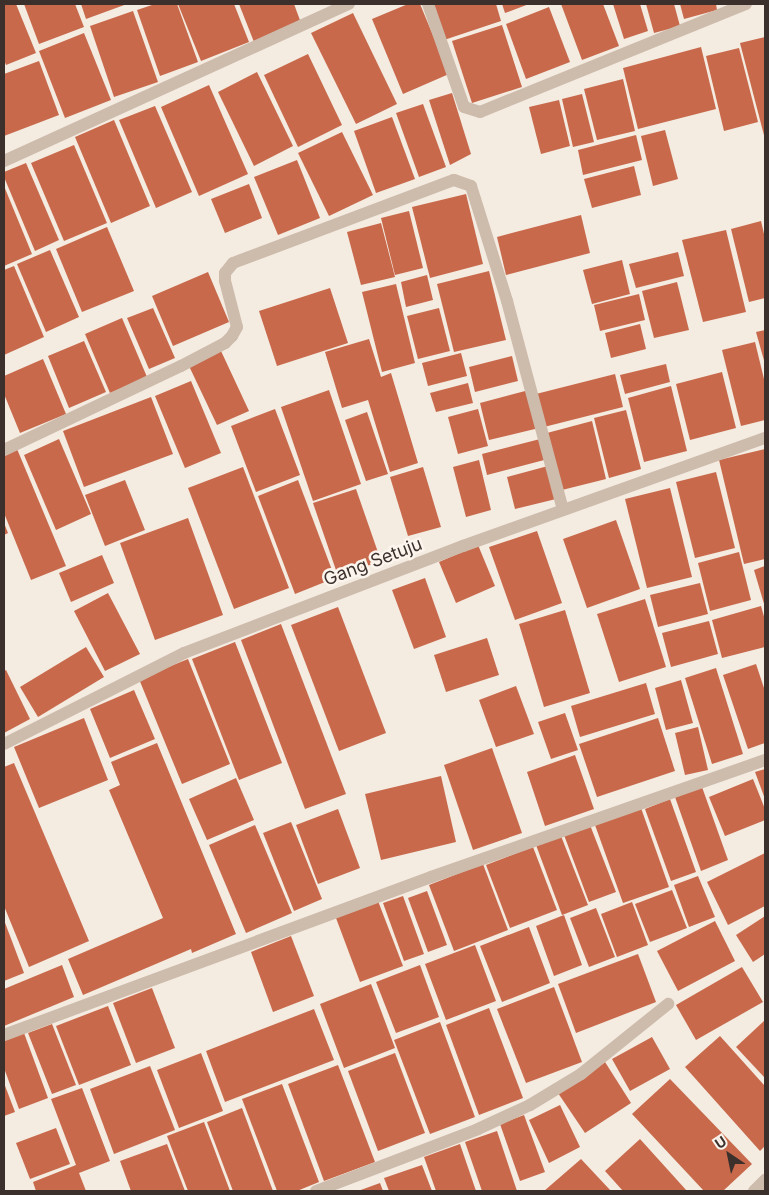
<!DOCTYPE html>
<style>
body{margin:0}
#map{position:relative;width:769px;height:1195px;overflow:hidden;background:#f4ebe1;font-family:Inter,sans-serif}
div>[style]{position:absolute}
.building>*{inset:0;background:#c8694b}
.minor>*{height:12px;margin:-6px;padding:0 6px;transform-origin:6px;border-radius:6px;background:#cdbbac}
span{translate:-50% -50%;white-space:nowrap;text-align:center;line-height:1.15;-webkit-text-stroke:5px #fbf5ee;paint-order:stroke}
.street-label{font-size:18px;color:#3b302b}
.frame{position:absolute;inset:0;border:5px solid #3b302b;pointer-events:none}
.north{position:absolute;left:704px;top:1130px;width:50px;height:50px;-webkit-text-stroke:4px #fbf5ee;paint-order:stroke;rotate:326deg;font-size:14px;font-weight:700;line-height:20px;text-align:center;color:#3b302b}
.north::after{content:'';display:block;margin:auto;width:18px;height:22px;background:#3b302b;clip-path:polygon(50% 0,100% 100%,50% 72%,0 100%)}
</style>
<div id="map">
<div class="building">
<div style="clip-path:polygon(4px 4px,16px 4px,36px 53px,6px 65px,4px 60px)"></div>
<div style="clip-path:polygon(24px 4px,75px 4px,84px 27px,39px 44px)"></div>
<div style="clip-path:polygon(81px 4px,127px 4px,86px 19px)"></div>
<div style="clip-path:polygon(155px 4px,177px 4px,198px 62px,160px 76px,137px 10px)"></div>
<div style="clip-path:polygon(178px 4px,234px 4px,249px 42px,201px 61px)"></div>
<div style="clip-path:polygon(239px 4px,294px 4px,301px 23px,254px 42px)"></div>
<div style="clip-path:polygon(408px 4px,420px 4px,449px 74px,403px 94px,372px 19px)"></div>
<div style="clip-path:polygon(432px 4px,496px 4px,501px 21px,444px 40px)"></div>
<div style="clip-path:polygon(502px 4px,529px 4px,505px 13px)"></div>
<div style="clip-path:polygon(561px 4px,603px 4px,619px 46px,582px 60px)"></div>
<div style="clip-path:polygon(613px 4px,640px 4px,648px 31px,624px 39px)"></div>
<div style="clip-path:polygon(646px 4px,674px 4px,680px 26px,654px 33px)"></div>
<div style="clip-path:polygon(680px 4px,716px 4px,717px 10px,684px 19px)"></div>
<div style="clip-path:polygon(549px 7px,570px 62px,526px 79px,506px 24px)"></div>
<div style="clip-path:polygon(133px 11px,158px 82px,114px 97px,90px 26px)"></div>
<div style="clip-path:polygon(353px 13px,397px 104px,356px 124px,311px 33px)"></div>
<div style="clip-path:polygon(502px 25px,522px 87px,472px 103px,452px 41px)"></div>
<div style="clip-path:polygon(84px 33px,111px 100px,65px 118px,39px 51px)"></div>
<div style="clip-path:polygon(765px 37px,765px 139px,740px 43px)"></div>
<div style="clip-path:polygon(701px 47px,716px 109px,638px 129px,623px 68px)"></div>
<div style="clip-path:polygon(739px 48px,758px 122px,724px 131px,706px 56px)"></div>
<div style="clip-path:polygon(308px 54px,342px 125px,298px 147px,264px 75px)"></div>
<div style="clip-path:polygon(39px 61px,59px 115px,4px 136px,4px 74px)"></div>
<div style="clip-path:polygon(257px 72px,293px 146px,254px 166px,218px 92px)"></div>
<div style="clip-path:polygon(623px 79px,635px 131px,597px 140px,584px 89px)"></div>
<div style="clip-path:polygon(209px 85px,248px 174px,199px 196px,161px 107px)"></div>
<div style="clip-path:polygon(452px 93px,471px 154px,450px 165px,429px 100px)"></div>
<div style="clip-path:polygon(582px 94px,594px 142px,573px 147px,562px 99px)"></div>
<div style="clip-path:polygon(559px 100px,570px 146px,541px 154px,529px 107px)"></div>
<div style="clip-path:polygon(423px 104px,446px 167px,419px 177px,396px 113px)"></div>
<div style="clip-path:polygon(155px 106px,192px 192px,156px 208px,119px 120px)"></div>
<div style="clip-path:polygon(392px 117px,415px 179px,376px 193px,354px 131px)"></div>
<div style="clip-path:polygon(114px 120px,150px 206px,111px 223px,75px 137px)"></div>
<div style="clip-path:polygon(665px 130px,678px 179px,653px 186px,641px 136px)"></div>
<div style="clip-path:polygon(342px 132px,373px 195px,329px 216px,298px 153px)"></div>
<div style="clip-path:polygon(636px 135px,642px 160px,583px 175px,578px 150px)"></div>
<div style="clip-path:polygon(74px 145px,107px 223px,64px 241px,31px 163px)"></div>
<div style="clip-path:polygon(297px 160px,320px 218px,278px 235px,254px 177px)"></div>
<div style="clip-path:polygon(26px 163px,59px 240px,35px 251px,4px 177px,4px 172px)"></div>
<div style="clip-path:polygon(634px 166px,641px 195px,592px 208px,584px 179px)"></div>
<div style="clip-path:polygon(249px 184px,262px 218px,225px 233px,211px 199px)"></div>
<div style="clip-path:polygon(4px 186px,32px 254px,4px 266px)"></div>
<div style="clip-path:polygon(466px 194px,483px 264px,430px 278px,412px 207px)"></div>
<div style="clip-path:polygon(409px 211px,423px 268px,395px 275px,381px 218px)"></div>
<div style="clip-path:polygon(581px 215px,590px 253px,506px 275px,497px 237px)"></div>
<div style="clip-path:polygon(761px 221px,765px 238px,765px 298px,749px 302px,731px 229px)"></div>
<div style="clip-path:polygon(381px 223px,395px 277px,361px 285px,347px 232px)"></div>
<div style="clip-path:polygon(107px 227px,134px 291px,82px 312px,56px 249px)"></div>
<div style="clip-path:polygon(726px 230px,746px 312px,703px 322px,682px 240px)"></div>
<div style="clip-path:polygon(50px 250px,79px 317px,46px 332px,17px 264px)"></div>
<div style="clip-path:polygon(678px 252px,684px 276px,636px 288px,629px 264px)"></div>
<div style="clip-path:polygon(622px 260px,630px 294px,592px 304px,583px 270px)"></div>
<div style="clip-path:polygon(14px 266px,44px 337px,4px 355px,4px 270px)"></div>
<div style="clip-path:polygon(489px 271px,506px 340px,454px 352px,437px 284px)"></div>
<div style="clip-path:polygon(208px 272px,229px 322px,173px 346px,152px 296px)"></div>
<div style="clip-path:polygon(427px 275px,433px 300px,406px 307px,401px 282px)"></div>
<div style="clip-path:polygon(677px 282px,689px 330px,654px 338px,642px 291px)"></div>
<div style="clip-path:polygon(396px 284px,415px 363px,382px 372px,362px 292px)"></div>
<div style="clip-path:polygon(330px 288px,348px 343px,277px 366px,259px 311px)"></div>
<div style="clip-path:polygon(639px 294px,645px 320px,600px 331px,594px 305px)"></div>
<div style="clip-path:polygon(153px 308px,175px 358px,149px 369px,127px 318px)"></div>
<div style="clip-path:polygon(439px 308px,450px 351px,418px 359px,407px 316px)"></div>
<div style="clip-path:polygon(122px 318px,147px 377px,110px 393px,85px 334px)"></div>
<div style="clip-path:polygon(640px 324px,646px 349px,611px 358px,605px 333px)"></div>
<div style="clip-path:polygon(765px 330px,765px 364px,756px 332px)"></div>
<div style="clip-path:polygon(369px 339px,381px 377px,391px 373px,418px 463px,390px 472px,368px 400px,342px 408px,325px 352px)"></div>
<div style="clip-path:polygon(84px 341px,106px 392px,69px 408px,48px 356px)"></div>
<div style="clip-path:polygon(755px 342px,765px 383px,765px 420px,741px 426px,722px 350px)"></div>
<div style="clip-path:polygon(221px 351px,249px 411px,217px 425px,189px 366px)"></div>
<div style="clip-path:polygon(461px 353px,467px 376px,428px 386px,422px 363px)"></div>
<div style="clip-path:polygon(512px 356px,518px 381px,475px 392px,469px 367px)"></div>
<div style="clip-path:polygon(43px 359px,66px 414px,20px 433px,4px 394px,4px 376px)"></div>
<div style="clip-path:polygon(666px 364px,670px 382px,625px 394px,620px 375px)"></div>
<div style="clip-path:polygon(722px 372px,736px 428px,690px 440px,676px 384px)"></div>
<div style="clip-path:polygon(615px 374px,623px 407px,544px 427px,536px 394px)"></div>
<div style="clip-path:polygon(191px 381px,221px 453px,185px 468px,155px 396px)"></div>
<div style="clip-path:polygon(468px 383px,473px 403px,436px 412px,430px 393px)"></div>
<div style="clip-path:polygon(671px 386px,687px 451px,644px 462px,628px 398px)"></div>
<div style="clip-path:polygon(329px 390px,361px 484px,313px 501px,281px 407px)"></div>
<div style="clip-path:polygon(529px 390px,539px 428px,489px 440px,480px 403px)"></div>
<div style="clip-path:polygon(151px 397px,173px 454px,84px 487px,63px 431px)"></div>
<div style="clip-path:polygon(275px 409px,300px 475px,256px 492px,231px 426px)"></div>
<div style="clip-path:polygon(478px 409px,488px 446px,458px 454px,448px 417px)"></div>
<div style="clip-path:polygon(626px 410px,641px 469px,609px 478px,594px 418px)"></div>
<div style="clip-path:polygon(367px 412px,388px 474px,366px 481px,345px 420px)"></div>
<div style="clip-path:polygon(592px 421px,606px 479px,562px 490px,547px 433px)"></div>
<div style="clip-path:polygon(544px 438px,548px 459px,487px 475px,482px 454px)"></div>
<div style="clip-path:polygon(59px 439px,91px 514px,56px 530px,24px 455px)"></div>
<div style="clip-path:polygon(17px 449px,66px 566px,31px 580px,4px 513px,4px 455px)"></div>
<div style="clip-path:polygon(765px 449px,765px 559px,744px 564px,719px 460px)"></div>
<div style="clip-path:polygon(479px 460px,491px 510px,466px 517px,453px 467px)"></div>
<div style="clip-path:polygon(548px 466px,556px 499px,515px 509px,507px 477px)"></div>
<div style="clip-path:polygon(243px 467px,289px 588px,234px 609px,188px 488px)"></div>
<div style="clip-path:polygon(423px 467px,441px 527px,408px 536px,390px 477px)"></div>
<div style="clip-path:polygon(716px 472px,735px 548px,695px 558px,676px 482px)"></div>
<div style="clip-path:polygon(125px 480px,145px 530px,105px 546px,85px 495px)"></div>
<div style="clip-path:polygon(298px 480px,335px 578px,295px 594px,258px 496px)"></div>
<div style="clip-path:polygon(670px 488px,692px 577px,647px 588px,625px 499px)"></div>
<div style="clip-path:polygon(356px 489px,381px 561px,338px 576px,313px 503px)"></div>
<div style="clip-path:polygon(188px 518px,223px 615px,155px 640px,120px 543px)"></div>
<div style="clip-path:polygon(616px 520px,640px 589px,587px 608px,563px 539px)"></div>
<div style="clip-path:polygon(4px 523px,8px 533px,4px 535px)"></div>
<div style="clip-path:polygon(537px 531px,562px 603px,515px 620px,489px 547px)"></div>
<div style="clip-path:polygon(478px 545px,495px 586px,456px 603px,439px 562px)"></div>
<div style="clip-path:polygon(739px 552px,751px 600px,710px 611px,698px 563px)"></div>
<div style="clip-path:polygon(102px 555px,114px 583px,71px 602px,59px 573px)"></div>
<div style="clip-path:polygon(765px 566px,765px 607px,754px 570px)"></div>
<div style="clip-path:polygon(425px 578px,446px 637px,414px 649px,392px 590px)"></div>
<div style="clip-path:polygon(700px 583px,708px 614px,658px 627px,650px 595px)"></div>
<div style="clip-path:polygon(108px 593px,140px 654px,105px 671px,74px 611px)"></div>
<div style="clip-path:polygon(645px 599px,666px 667px,619px 682px,597px 614px)"></div>
<div style="clip-path:polygon(761px 606px,765px 620px,765px 647px,722px 658px,712px 620px)"></div>
<div style="clip-path:polygon(338px 607px,386px 733px,339px 751px,291px 625px)"></div>
<div style="clip-path:polygon(565px 610px,590px 693px,544px 707px,519px 624px)"></div>
<div style="clip-path:polygon(709px 621px,718px 654px,671px 667px,662px 633px)"></div>
<div style="clip-path:polygon(281px 624px,346px 794px,305px 809px,241px 640px)"></div>
<div style="clip-path:polygon(487px 638px,499px 675px,446px 692px,434px 655px)"></div>
<div style="clip-path:polygon(235px 642px,282px 763px,239px 780px,192px 659px)"></div>
<div style="clip-path:polygon(86px 647px,104px 677px,38px 717px,20px 687px)"></div>
<div style="clip-path:polygon(188px 659px,230px 764px,182px 784px,139px 679px)"></div>
<div style="clip-path:polygon(756px 664px,765px 691px,765px 743px,748px 749px,723px 675px)"></div>
<div style="clip-path:polygon(716px 668px,743px 754px,712px 764px,685px 678px)"></div>
<div style="clip-path:polygon(6px 670px,30px 719px,4px 733px,4px 671px)"></div>
<div style="clip-path:polygon(681px 680px,693px 723px,666px 730px,655px 688px)"></div>
<div style="clip-path:polygon(646px 683px,655px 714px,580px 737px,571px 706px)"></div>
<div style="clip-path:polygon(516px 686px,534px 734px,496px 747px,479px 700px)"></div>
<div style="clip-path:polygon(134px 690px,155px 739px,110px 758px,90px 709px)"></div>
<div style="clip-path:polygon(565px 713px,578px 750px,551px 759px,538px 722px)"></div>
<div style="clip-path:polygon(84px 718px,108px 780px,39px 808px,14px 747px)"></div>
<div style="clip-path:polygon(658px 718px,675px 771px,597px 797px,579px 744px)"></div>
<div style="clip-path:polygon(698px 727px,708px 770px,685px 775px,675px 733px)"></div>
<div style="clip-path:polygon(157px 743px,236px 934px,192px 953px,191px 949px,83px 995px,68px 959px,163px 918px,109px 790px,120px 785px,111px 762px)"></div>
<div style="clip-path:polygon(492px 748px,522px 833px,473px 850px,444px 765px)"></div>
<div style="clip-path:polygon(575px 755px,594px 809px,545px 826px,527px 772px)"></div>
<div style="clip-path:polygon(14px 763px,89px 941px,29px 967px,4px 906px,4px 767px)"></div>
<div style="clip-path:polygon(765px 769px,765px 799px,755px 772px)"></div>
<div style="clip-path:polygon(441px 776px,456px 842px,381px 860px,365px 794px)"></div>
<div style="clip-path:polygon(236px 778px,254px 820px,207px 840px,189px 799px)"></div>
<div style="clip-path:polygon(753px 779px,765px 809px,765px 820px,725px 836px,709px 797px)"></div>
<div style="clip-path:polygon(702px 787px,728px 860px,701px 871px,675px 797px)"></div>
<div style="clip-path:polygon(670px 799px,696px 872px,671px 881px,645px 809px)"></div>
<div style="clip-path:polygon(641px 808px,669px 887px,623px 903px,595px 825px)"></div>
<div style="clip-path:polygon(338px 809px,360px 868px,318px 884px,296px 825px)"></div>
<div style="clip-path:polygon(291px 822px,322px 899px,294px 911px,263px 833px)"></div>
<div style="clip-path:polygon(255px 825px,292px 913px,246px 933px,209px 845px)"></div>
<div style="clip-path:polygon(590px 825px,616px 892px,589px 902px,564px 835px)"></div>
<div style="clip-path:polygon(561px 836px,588px 905px,562px 915px,536px 845px)"></div>
<div style="clip-path:polygon(533px 847px,557px 910px,510px 928px,486px 865px)"></div>
<div style="clip-path:polygon(765px 853px,765px 906px,728px 925px,707px 882px)"></div>
<div style="clip-path:polygon(483px 864px,508px 930px,454px 951px,429px 885px)"></div>
<div style="clip-path:polygon(698px 876px,715px 917px,689px 927px,674px 885px)"></div>
<div style="clip-path:polygon(672px 890px,687px 928px,650px 942px,635px 904px)"></div>
<div style="clip-path:polygon(427px 891px,447px 945px,428px 952px,408px 898px)"></div>
<div style="clip-path:polygon(403px 896px,424px 954px,404px 961px,383px 903px)"></div>
<div style="clip-path:polygon(378px 901px,403px 966px,360px 982px,336px 918px)"></div>
<div style="clip-path:polygon(632px 902px,648px 945px,617px 957px,601px 914px)"></div>
<div style="clip-path:polygon(596px 908px,615px 957px,589px 967px,570px 918px)"></div>
<div style="clip-path:polygon(564px 915px,582px 965px,554px 976px,536px 926px)"></div>
<div style="clip-path:polygon(765px 916px,765px 954px,753px 962px,736px 935px)"></div>
<div style="clip-path:polygon(4px 920px,24px 973px,4px 981px)"></div>
<div style="clip-path:polygon(715px 921px,735px 961px,678px 991px,657px 951px)"></div>
<div style="clip-path:polygon(529px 927px,550px 983px,502px 1002px,480px 946px)"></div>
<div style="clip-path:polygon(291px 936px,314px 996px,273px 1012px,251px 952px)"></div>
<div style="clip-path:polygon(475px 945px,496px 1001px,446px 1020px,425px 964px)"></div>
<div style="clip-path:polygon(638px 954px,656px 1002px,576px 1033px,558px 984px)"></div>
<div style="clip-path:polygon(62px 965px,74px 997px,4px 1026px,4px 989px)"></div>
<div style="clip-path:polygon(420px 965px,439px 1017px,396px 1033px,376px 982px)"></div>
<div style="clip-path:polygon(742px 967px,763px 1002px,696px 1040px,676px 1005px)"></div>
<div style="clip-path:polygon(371px 984px,395px 1048px,344px 1068px,320px 1004px)"></div>
<div style="clip-path:polygon(554px 987px,582px 1062px,526px 1083px,497px 1009px)"></div>
<div style="clip-path:polygon(152px 988px,175px 1048px,136px 1063px,113px 1003px)"></div>
<div style="clip-path:polygon(108px 1006px,131px 1065px,79px 1085px,56px 1026px)"></div>
<div style="clip-path:polygon(489px 1008px,523px 1098px,479px 1115px,446px 1025px)"></div>
<div style="clip-path:polygon(314px 1009px,334px 1060px,225px 1102px,206px 1051px)"></div>
<div style="clip-path:polygon(765px 1020px,765px 1078px,736px 1047px)"></div>
<div style="clip-path:polygon(440px 1022px,475px 1117px,430px 1134px,394px 1040px)"></div>
<div style="clip-path:polygon(52px 1024px,76px 1085px,52px 1094px,28px 1033px)"></div>
<div style="clip-path:polygon(24px 1033px,48px 1098px,19px 1109px,4px 1068px,4px 1041px)"></div>
<div style="clip-path:polygon(720px 1036px,765px 1086px,765px 1146px,760px 1151px,685px 1067px)"></div>
<div style="clip-path:polygon(652px 1037px,670px 1069px,630px 1091px,612px 1059px)"></div>
<div style="clip-path:polygon(201px 1053px,223px 1111px,179px 1128px,157px 1070px)"></div>
<div style="clip-path:polygon(395px 1053px,425px 1133px,378px 1151px,348px 1071px)"></div>
<div style="clip-path:polygon(605px 1062px,631px 1103px,585px 1133px,558px 1093px)"></div>
<div style="clip-path:polygon(338px 1065px,375px 1162px,324px 1181px,288px 1084px)"></div>
<div style="clip-path:polygon(150px 1066px,175px 1130px,114px 1154px,90px 1089px)"></div>
<div style="clip-path:polygon(670px 1079px,752px 1164px,723px 1191px,704px 1191px,632px 1114px)"></div>
<div style="clip-path:polygon(4px 1083px,15px 1112px,4px 1116px)"></div>
<div style="clip-path:polygon(282px 1084px,319px 1182px,297px 1191px,277px 1191px,242px 1099px)"></div>
<div style="clip-path:polygon(82px 1088px,110px 1161px,79px 1173px,86px 1191px,36px 1191px,33px 1182px,76px 1165px,51px 1099px)"></div>
<div style="clip-path:polygon(560px 1105px,580px 1147px,549px 1163px,529px 1120px)"></div>
<div style="clip-path:polygon(242px 1108px,273px 1191px,233px 1191px,207px 1122px)"></div>
<div style="clip-path:polygon(524px 1115px,545px 1172px,520px 1181px,500px 1124px)"></div>
<div style="clip-path:polygon(204px 1122px,230px 1191px,188px 1191px,167px 1136px)"></div>
<div style="clip-path:polygon(56px 1128px,70px 1164px,30px 1179px,16px 1143px)"></div>
<div style="clip-path:polygon(497px 1131px,517px 1191px,482px 1191px,465px 1142px)"></div>
<div style="clip-path:polygon(640px 1139px,687px 1191px,623px 1191px,605px 1171px)"></div>
<div style="clip-path:polygon(167px 1144px,185px 1191px,131px 1191px,120px 1161px)"></div>
<div style="clip-path:polygon(460px 1144px,476px 1191px,436px 1191px,424px 1157px)"></div>
<div style="clip-path:polygon(581px 1159px,611px 1191px,544px 1191px)"></div>
<div style="clip-path:polygon(422px 1165px,432px 1191px,389px 1191px,384px 1178px)"></div>
<div style="clip-path:polygon(380px 1183px,383px 1191px,358px 1191px)"></div>
</div>
<div class="minor">
<div style="left:428px;top:4px;width:109px;rotate:70.7deg"></div>
<div style="left:464px;top:107px;width:17px;rotate:17deg"></div>
<div style="left:480px;top:112px;width:287px;rotate:-22.1deg"></div>
<div style="left:4px;top:161px;width:379px;rotate:-24.5deg"></div>
<div style="left:4px;top:450px;width:196px;rotate:-25.4deg"></div>
<div style="left:181px;top:366px;width:50px;rotate:-27.6deg"></div>
<div style="left:225px;top:343px;width:10px;rotate:-45deg"></div>
<div style="left:232px;top:336px;width:10px;rotate:-61deg"></div>
<div style="left:237px;top:327px;width:48px;rotate:-104.6deg"></div>
<div style="left:225px;top:281px;width:8px;rotate:-90deg"></div>
<div style="left:225px;top:273px;width:13px;rotate:-51deg"></div>
<div style="left:233px;top:263px;width:236px;rotate:-20.6deg"></div>
<div style="left:454px;top:180px;width:18px;rotate:19deg"></div>
<div style="left:471px;top:186px;width:121px;rotate:72.6deg"></div>
<div style="left:507px;top:301px;width:216px;rotate:75deg"></div>
<div style="left:4px;top:744px;width:202px;rotate:-26.8deg"></div>
<div style="left:184px;top:653px;width:299px;rotate:-21deg"></div>
<div style="left:463px;top:546px;width:321px;rotate:-19.7deg"></div>
<div style="left:4px;top:1035px;width:455px;rotate:-20.3deg"></div>
<div style="left:431px;top:877px;width:354px;rotate:-19.3deg"></div>
<div style="left:316px;top:1191px;width:173px;rotate:-20.9deg"></div>
<div style="left:478px;top:1129px;width:57px;rotate:-24.8deg"></div>
<div style="left:530px;top:1105px;width:60px;rotate:-31.3deg"></div>
<div style="left:581px;top:1074px;width:112px;rotate:-38.8deg"></div>
<div style="left:754px;top:1191px;width:16px;rotate:-45deg"></div>
</div>
<div class="street-label">
<span style="left:373px;top:562px;rotate:-21deg">Gang Setuju</span>
</div>
<div class="frame"></div>
<div class="north">U</div>
</div>
